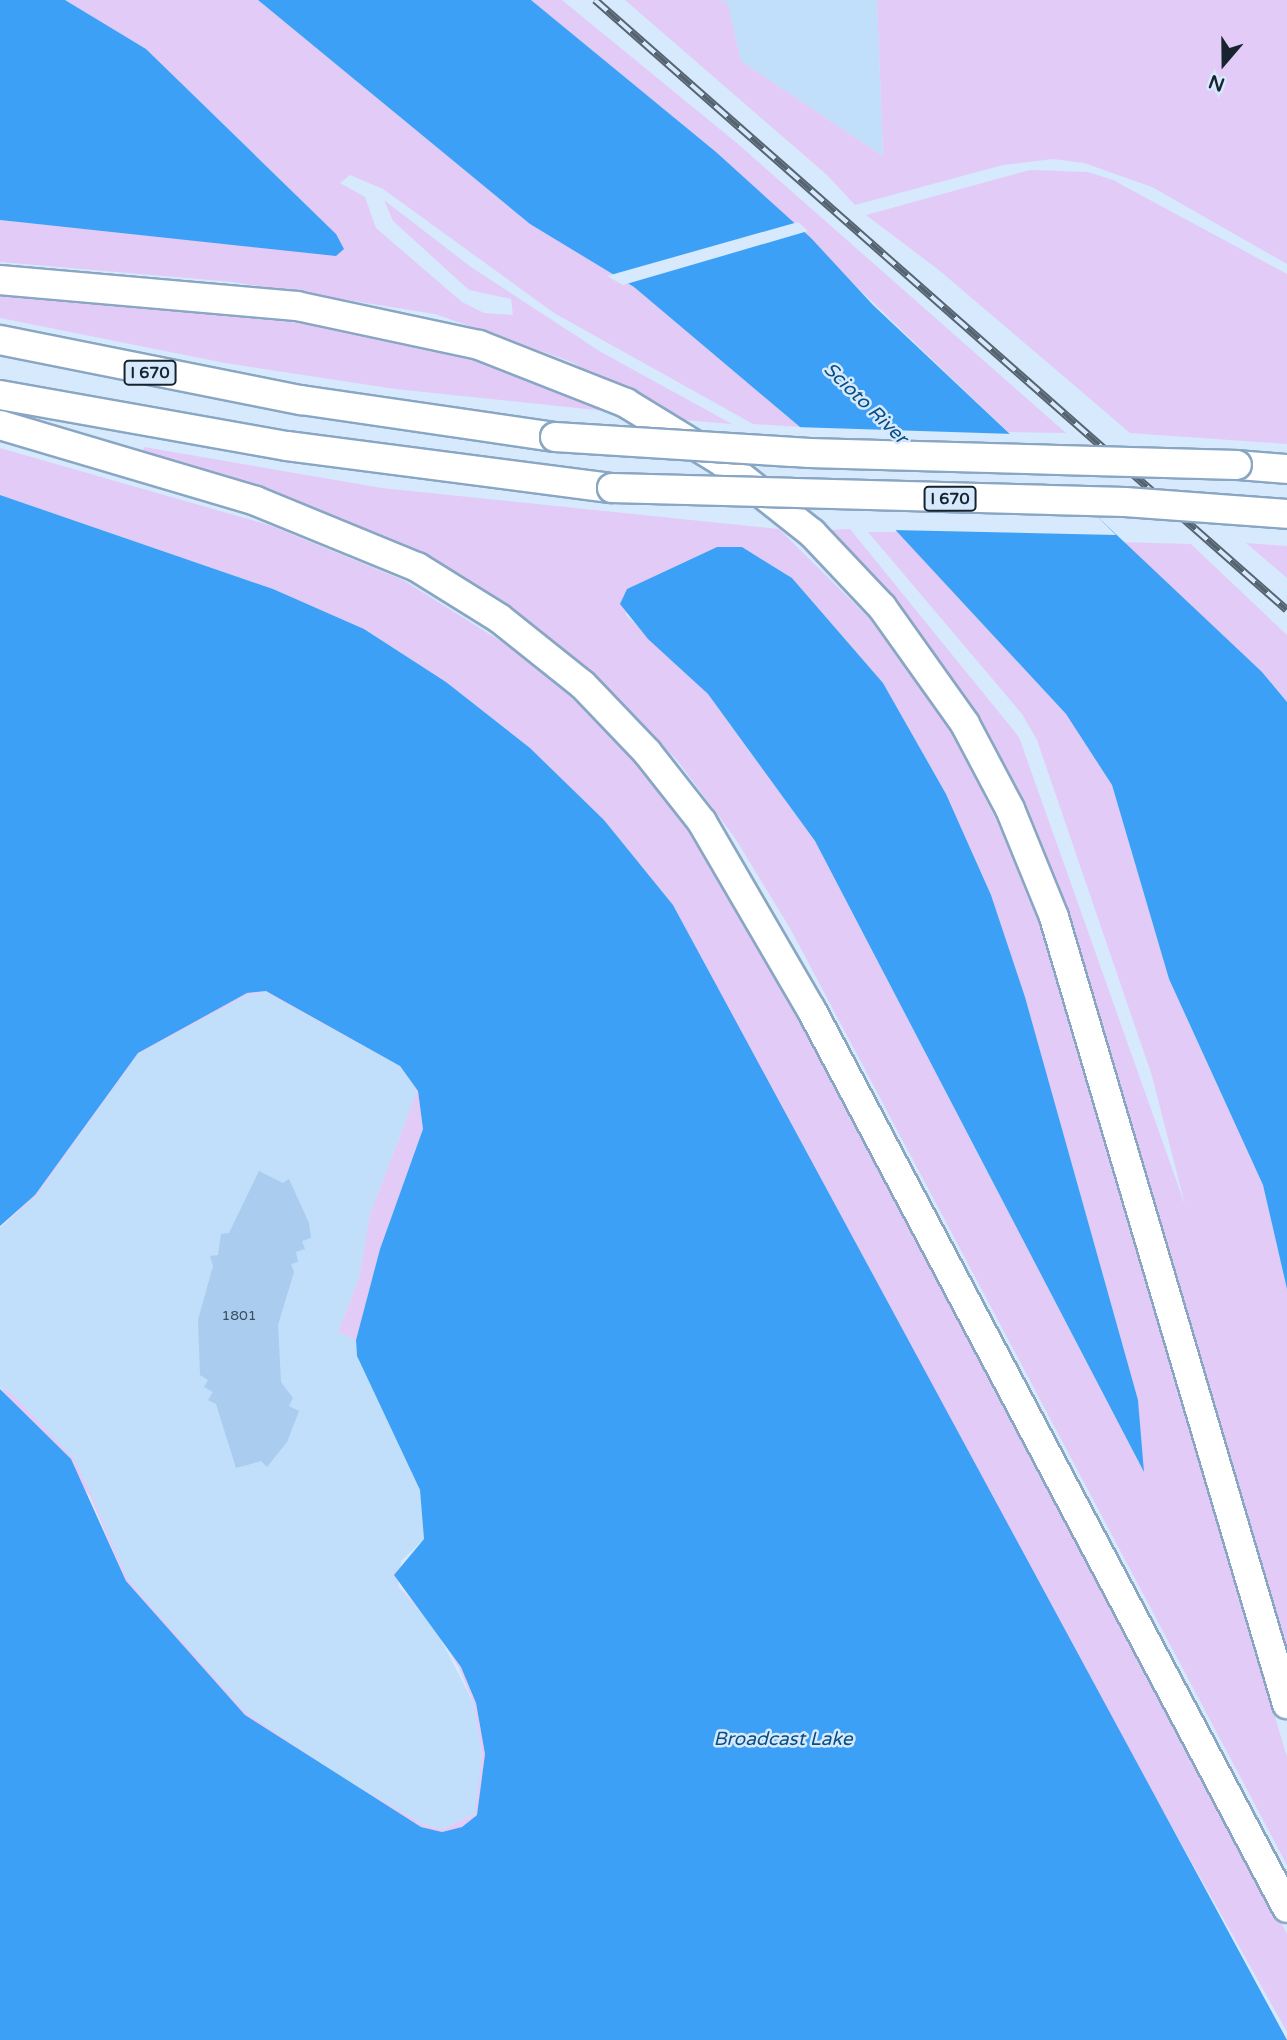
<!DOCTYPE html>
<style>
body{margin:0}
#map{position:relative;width:1287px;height:2040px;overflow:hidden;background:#d7e9fc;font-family:"Varela Round",sans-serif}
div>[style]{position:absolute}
.built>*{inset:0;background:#c1defb}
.green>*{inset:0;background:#e2ccf7}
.water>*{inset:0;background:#3da0f7}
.pier>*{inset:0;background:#d7e9fc}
.building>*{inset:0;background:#a9ccef}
.roads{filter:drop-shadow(2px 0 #89a6c3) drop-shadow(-2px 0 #89a6c3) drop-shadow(0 2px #89a6c3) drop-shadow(0 -2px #89a6c3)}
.highway>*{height:28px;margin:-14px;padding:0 14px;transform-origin:14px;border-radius:14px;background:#fff}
.rail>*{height:8px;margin-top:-4px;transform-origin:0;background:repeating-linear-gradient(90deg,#d7e9fc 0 16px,#566472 0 32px);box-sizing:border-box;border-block:2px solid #566472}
.bridges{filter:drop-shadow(2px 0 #89a6c3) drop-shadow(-2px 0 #89a6c3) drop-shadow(0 2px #89a6c3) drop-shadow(0 -2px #89a6c3)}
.highway-bridge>*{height:28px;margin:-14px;padding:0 14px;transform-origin:14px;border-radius:14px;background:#fff}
span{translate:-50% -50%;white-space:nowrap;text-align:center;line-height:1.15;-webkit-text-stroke:5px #d7e9fc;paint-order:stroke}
.number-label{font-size:14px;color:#3c4d5e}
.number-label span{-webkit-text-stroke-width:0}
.shield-label span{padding:2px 5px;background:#d7e9fc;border:2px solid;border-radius:5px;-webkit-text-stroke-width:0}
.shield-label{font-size:16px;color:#17232e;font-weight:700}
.water-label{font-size:19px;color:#065087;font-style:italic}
.north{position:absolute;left:1189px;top:28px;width:70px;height:70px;-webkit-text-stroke:5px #d7e9fc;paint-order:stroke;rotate:200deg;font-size:19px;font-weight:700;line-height:28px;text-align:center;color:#17232e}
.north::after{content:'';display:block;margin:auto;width:24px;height:32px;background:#17232e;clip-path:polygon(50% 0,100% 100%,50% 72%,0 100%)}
</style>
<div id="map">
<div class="built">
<div style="clip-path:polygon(721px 0,877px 0,883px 156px,741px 61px,728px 5px)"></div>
<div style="clip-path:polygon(266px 992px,400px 1066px,417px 1091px,370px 1214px,359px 1278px,338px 1332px,356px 1340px,357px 1356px,420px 1490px,424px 1539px,401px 1561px,398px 1587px,435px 1628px,474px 1704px,482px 1754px,479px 1799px,475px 1814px,442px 1829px,422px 1824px,340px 1776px,246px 1714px,128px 1580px,92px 1495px,11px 1393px,0 1387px,0 1228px,36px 1196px,138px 1054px,247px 995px)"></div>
</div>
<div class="green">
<div style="clip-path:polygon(65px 0,258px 0,530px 224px,634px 287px,800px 427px,753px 424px,554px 313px,383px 189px,350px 175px,340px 183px,365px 197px,376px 228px,462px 302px,484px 313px,513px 315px,511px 299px,469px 290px,393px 221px,384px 200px,471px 267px,601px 352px,732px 424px,683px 420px,569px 361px,435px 314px,233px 282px,0 262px,0 220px,336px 255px,336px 234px,146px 49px)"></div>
<div style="clip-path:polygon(531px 0,562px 0,738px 144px,1066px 433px,1008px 432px,716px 152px)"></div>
<div style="clip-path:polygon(625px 0,721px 0,728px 4px,741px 61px,883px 156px,877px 0,1287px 0,1287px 264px,1152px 187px,1084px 163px,1053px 159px,1003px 165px,855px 205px,827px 175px)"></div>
<div style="clip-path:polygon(1030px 170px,1088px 172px,1113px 180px,1287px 274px,1287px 444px,1130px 433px,940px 271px,866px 215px)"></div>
<div style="clip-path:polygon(0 296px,221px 313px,374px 333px,521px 374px,605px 411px,395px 389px,225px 363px,0 318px)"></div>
<div style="clip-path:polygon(evenodd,144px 447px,382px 488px,779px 529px,869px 618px,955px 737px,1014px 856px,1039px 924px,1287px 1757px,1287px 1865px,791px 930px,735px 838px,677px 760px,566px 651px,431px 560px,262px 490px,143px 453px,144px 447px,717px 547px,743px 548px,792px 578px,883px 683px,946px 794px,991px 895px,1025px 997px,1138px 1400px,1143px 1470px,815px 841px,708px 694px,626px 615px,627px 589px,717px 547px)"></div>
<div style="clip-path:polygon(0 448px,269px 525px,403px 580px,502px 642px,563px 689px,653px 781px,751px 921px,1287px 1934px,1287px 2032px,1084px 1670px,673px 905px,604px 820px,530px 748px,446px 682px,364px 629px,273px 589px,0 495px)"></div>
<div style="clip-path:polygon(850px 529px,1019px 737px,1185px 1205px,1152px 1076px,1037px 740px,1022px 714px,868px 532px,898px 532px,1066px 714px,1112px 785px,1169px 979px,1263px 1185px,1287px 1289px,1287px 1652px,1069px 910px,1018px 792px,954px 680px,870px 573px,827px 530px)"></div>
<div style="clip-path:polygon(1118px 542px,1191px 544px,1287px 635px,1287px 702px,1262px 672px)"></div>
<div style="clip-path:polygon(1246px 543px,1287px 546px,1287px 578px)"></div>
<div style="clip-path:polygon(266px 991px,323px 1021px,400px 1066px,418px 1091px,423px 1129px,380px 1249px,356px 1340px,338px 1332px,359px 1278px,370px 1214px,417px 1091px,400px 1066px,266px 992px,247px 995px,138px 1054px,36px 1196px,0 1228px,35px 1195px,138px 1053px,247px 993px)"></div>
<div style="clip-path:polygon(0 1387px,11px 1393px,73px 1458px,92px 1495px,128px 1580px,246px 1713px,340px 1776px,422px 1824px,442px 1829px,475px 1814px,482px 1754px,474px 1704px,459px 1668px,435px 1627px,398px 1587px,393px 1574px,401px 1561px,394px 1575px,398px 1586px,435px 1625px,461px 1667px,476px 1703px,485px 1754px,477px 1815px,462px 1827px,442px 1832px,421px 1827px,339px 1778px,245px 1715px,126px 1581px,90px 1496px)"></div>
</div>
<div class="water">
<div style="clip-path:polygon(0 0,65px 0,146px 49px,336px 234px,344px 249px,336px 256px,0 220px)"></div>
<div style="clip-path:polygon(258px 0,531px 0,716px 152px,811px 238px,873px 305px,1262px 672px,1287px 702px,1287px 1289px,1263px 1185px,1169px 979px,1112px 785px,1066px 714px,800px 427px,634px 287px,530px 224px)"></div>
<div style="clip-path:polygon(0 495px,273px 589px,364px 629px,446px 682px,530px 748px,604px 820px,673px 905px,1287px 2040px,0 2040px,0 1389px,71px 1459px,126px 1581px,245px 1715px,421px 1827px,442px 1832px,462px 1827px,477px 1815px,485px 1754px,476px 1703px,461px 1667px,394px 1575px,424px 1539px,420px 1490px,357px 1356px,356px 1340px,380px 1249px,423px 1129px,418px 1091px,400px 1066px,266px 991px,247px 993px,138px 1053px,35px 1195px,0 1226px)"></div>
<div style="clip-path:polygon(717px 547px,742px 547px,792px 578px,883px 683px,946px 794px,991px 895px,1025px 997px,1138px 1400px,1144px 1472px,815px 841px,708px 694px,648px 639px,620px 604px,627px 589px)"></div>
</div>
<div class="pier">
<div style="clip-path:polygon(798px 222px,808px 231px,623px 285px,607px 276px)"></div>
<div style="clip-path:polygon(795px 427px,1014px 434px,1116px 535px,892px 530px)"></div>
</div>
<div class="building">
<div style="clip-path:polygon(259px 1171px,283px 1183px,289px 1179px,309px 1223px,311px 1238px,302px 1241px,305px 1249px,296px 1252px,298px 1262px,291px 1264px,294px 1272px,278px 1325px,281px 1382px,293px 1398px,289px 1406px,299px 1411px,287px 1442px,267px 1467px,261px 1461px,236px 1468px,216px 1404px,208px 1400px,213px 1392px,204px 1387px,208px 1380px,200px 1375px,198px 1320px,213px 1266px,210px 1256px,218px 1255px,221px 1234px,229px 1233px)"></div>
</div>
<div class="roads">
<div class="highway">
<div style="left:0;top:280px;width:298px;rotate:5deg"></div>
<div style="left:297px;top:306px;width:186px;rotate:12.1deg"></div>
<div style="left:479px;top:345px;width:158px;rotate:21.5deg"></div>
<div style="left:626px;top:403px;width:111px;rotate:31.4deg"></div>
<div style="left:721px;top:461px;width:116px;rotate:38.4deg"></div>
<div style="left:812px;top:533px;width:102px;rotate:46.6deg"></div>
<div style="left:882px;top:607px;width:143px;rotate:54.6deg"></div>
<div style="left:965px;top:724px;width:96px;rotate:62.1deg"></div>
<div style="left:1010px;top:809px;width:117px;rotate:67.8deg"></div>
<div style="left:1054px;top:917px;width:821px;rotate:73.51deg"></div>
<div style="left:0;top:340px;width:307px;rotate:11.3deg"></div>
<div style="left:301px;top:400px;width:257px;rotate:8.3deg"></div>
<div style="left:0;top:395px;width:291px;rotate:10.1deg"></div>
<div style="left:287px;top:446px;width:328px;rotate:7.4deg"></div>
<div style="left:0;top:425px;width:267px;rotate:16.5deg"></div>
<div style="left:256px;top:501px;width:174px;rotate:22.3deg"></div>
<div style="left:417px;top:567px;width:97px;rotate:31.9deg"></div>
<div style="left:499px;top:618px;width:107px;rotate:38.6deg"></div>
<div style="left:583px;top:685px;width:93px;rotate:46.3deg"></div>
<div style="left:647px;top:752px;width:89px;rotate:51.8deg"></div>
<div style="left:702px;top:822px;width:216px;rotate:59.8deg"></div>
<div style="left:811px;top:1009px;width:1017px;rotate:62.1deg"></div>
<div style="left:1237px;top:465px;width:50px;rotate:4.6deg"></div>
</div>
</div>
<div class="rail">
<div style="left:595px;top:0;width:922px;rotate:41.4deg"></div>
</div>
<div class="bridges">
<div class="highway-bridge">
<div style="left:555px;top:437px;width:255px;rotate:3.6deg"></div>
<div style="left:809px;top:453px;width:428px;rotate:1.6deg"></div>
<div style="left:612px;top:488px;width:513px;rotate:1.56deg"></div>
<div style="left:1125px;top:502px;width:162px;rotate:4.2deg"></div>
</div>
</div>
<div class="number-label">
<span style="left:239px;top:1316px">1801</span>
</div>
<div class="shield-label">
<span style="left:150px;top:373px">I 670</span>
<span style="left:950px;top:499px">I 670</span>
</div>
<div class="water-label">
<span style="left:865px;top:404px;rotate:44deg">Scioto River</span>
<span style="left:783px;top:1740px">Broadcast Lake</span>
</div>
<div class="north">N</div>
</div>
